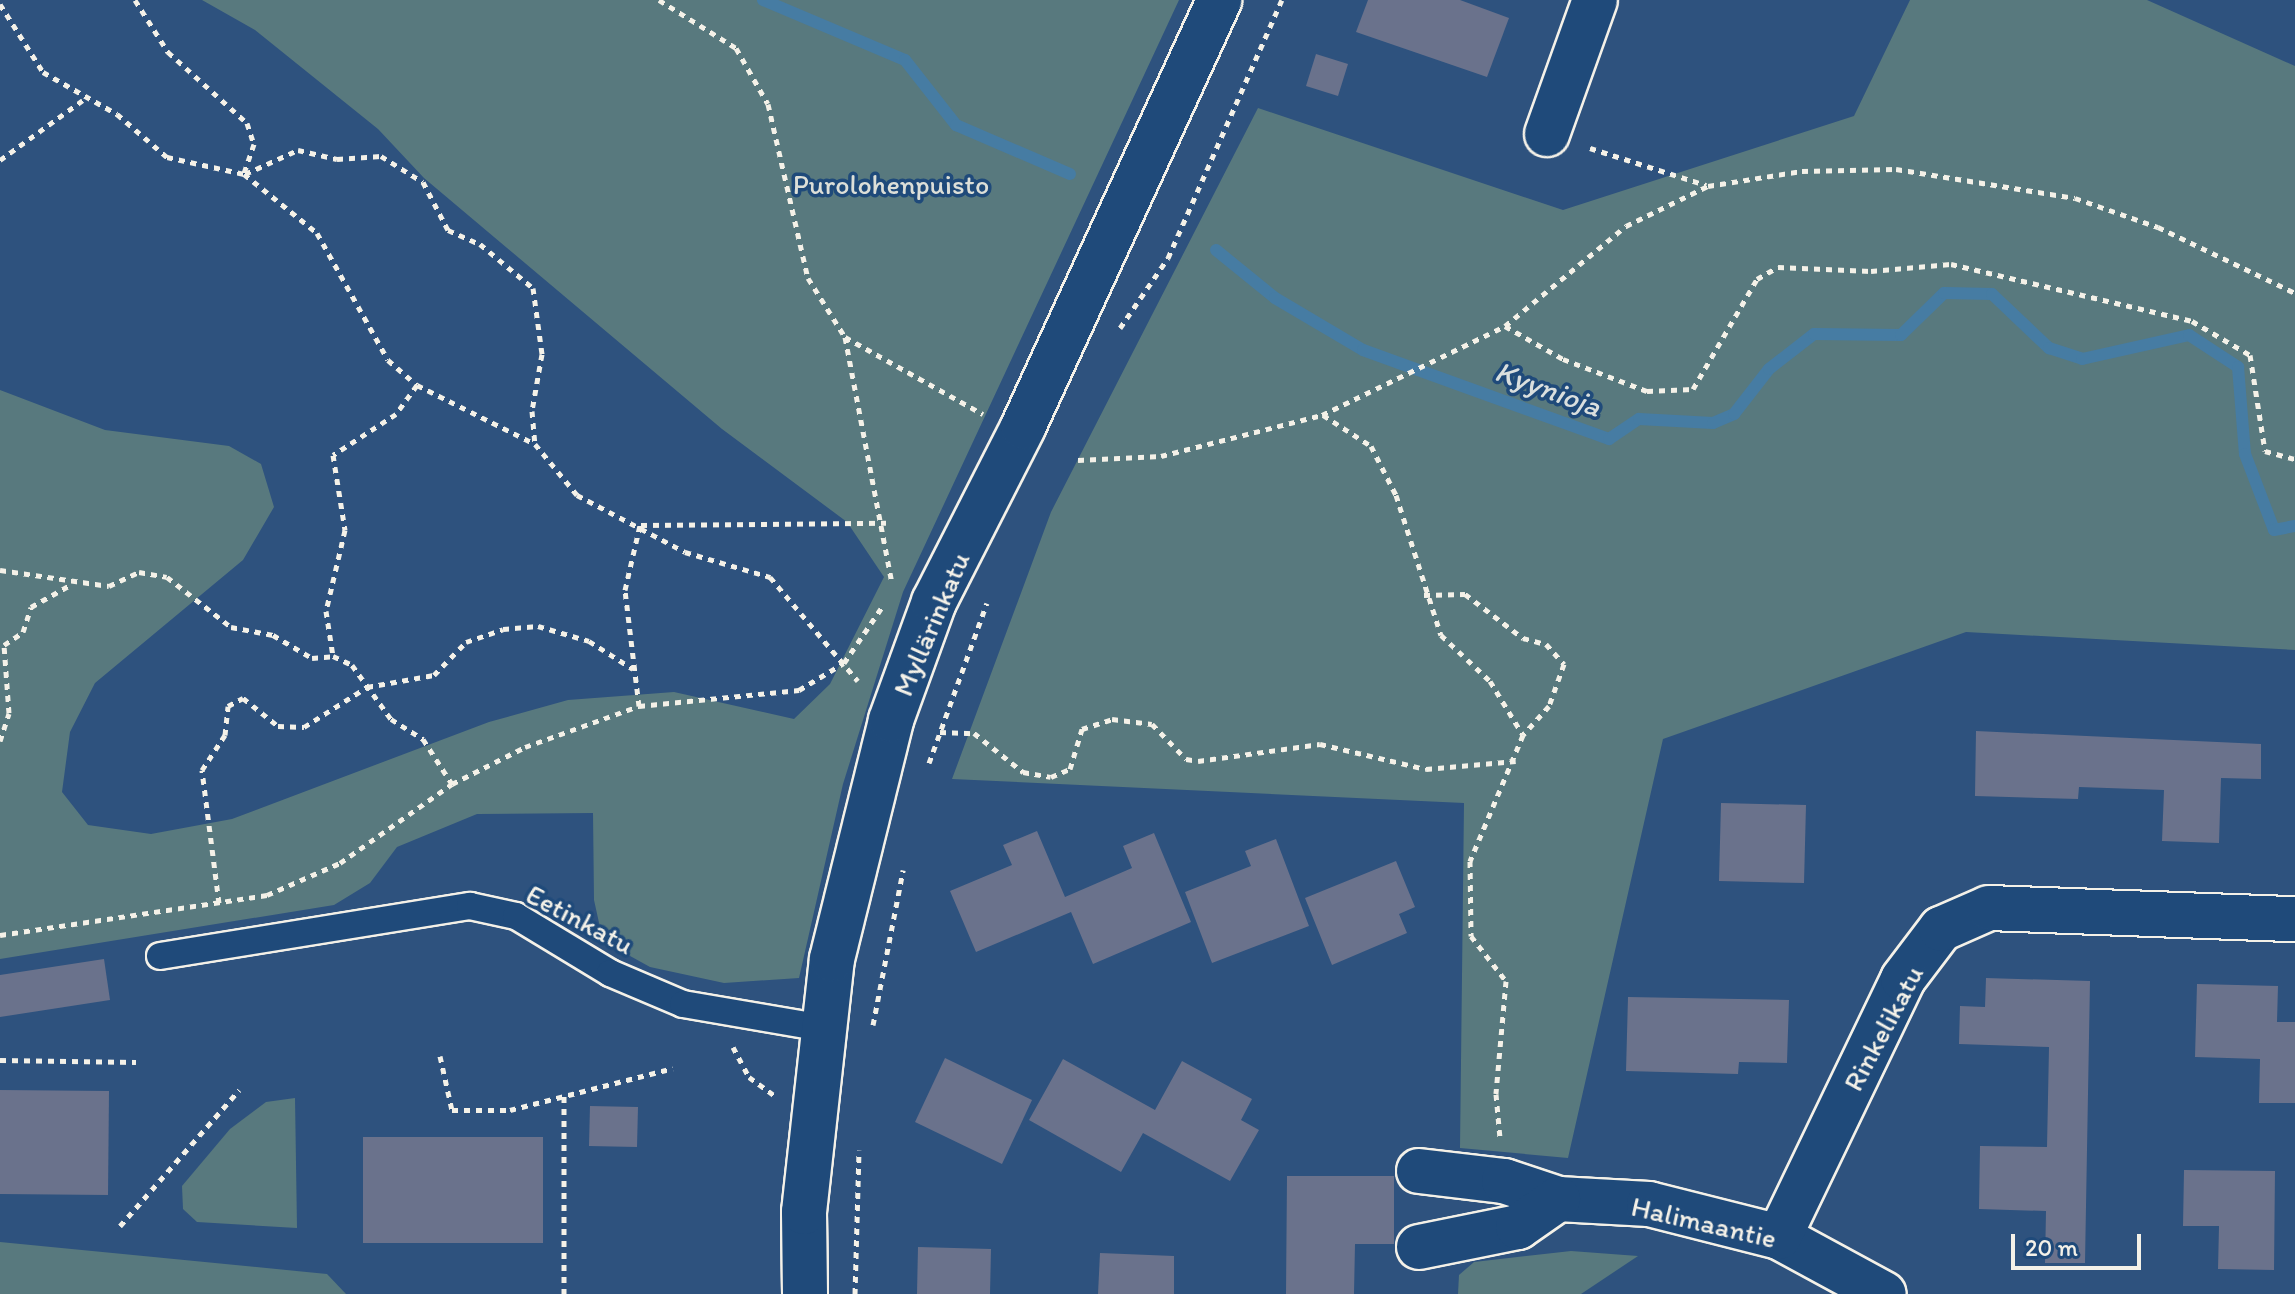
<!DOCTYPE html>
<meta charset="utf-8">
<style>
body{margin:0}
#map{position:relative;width:2295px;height:1294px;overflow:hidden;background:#2e527e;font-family:Itim,sans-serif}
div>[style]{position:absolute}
.green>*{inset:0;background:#58797e}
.stream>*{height:12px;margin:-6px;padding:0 6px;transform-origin:6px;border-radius:6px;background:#467ca3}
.building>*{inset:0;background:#6a728c}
.path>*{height:5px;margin-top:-2.5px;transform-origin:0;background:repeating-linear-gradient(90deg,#f4f1e8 0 6px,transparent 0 12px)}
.roads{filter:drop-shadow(2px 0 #f4f1e8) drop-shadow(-2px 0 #f4f1e8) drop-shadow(0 2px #f4f1e8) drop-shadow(0 -2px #f4f1e8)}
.service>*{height:26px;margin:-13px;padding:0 13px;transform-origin:13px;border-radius:13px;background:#1f4a7a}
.minor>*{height:44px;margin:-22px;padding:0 22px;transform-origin:22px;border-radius:22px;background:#1f4a7a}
.tertiary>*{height:44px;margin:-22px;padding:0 22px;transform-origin:22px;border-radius:22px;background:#1f4a7a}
span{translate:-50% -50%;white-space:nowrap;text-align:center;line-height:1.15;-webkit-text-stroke:7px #1f4a7a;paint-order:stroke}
.park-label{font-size:28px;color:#dddfd8}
.street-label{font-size:28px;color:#f4f1e8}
.water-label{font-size:30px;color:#dadfde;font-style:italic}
.scale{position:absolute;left:2011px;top:1234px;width:130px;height:36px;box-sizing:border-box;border:4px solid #f4f1e8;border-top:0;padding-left:10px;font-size:24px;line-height:28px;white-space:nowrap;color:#f4f1e8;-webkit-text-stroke:6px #1f4a7a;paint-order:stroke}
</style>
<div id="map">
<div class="green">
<div style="clip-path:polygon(202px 0,1179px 0,903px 592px,843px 784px,799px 978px,724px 983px,650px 967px,603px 941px,594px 900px,593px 813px,477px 814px,397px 847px,370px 883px,334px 905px,0 959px,0 390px,105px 430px,229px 446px,261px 464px,274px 507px,243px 560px,95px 683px,70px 732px,62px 792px,88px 825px,151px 834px,232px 819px,489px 722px,568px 700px,674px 692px,794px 719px,830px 684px,884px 577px,847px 522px,722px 429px,424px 178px,378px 129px,255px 30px)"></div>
<div style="clip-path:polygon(1910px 0,2147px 0,2295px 66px,2295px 650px,1966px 632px,1663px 739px,1568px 1158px,1460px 1148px,1464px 803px,952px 779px,1051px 512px,1258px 108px,1563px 210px,1854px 116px)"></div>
<div style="clip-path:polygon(295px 1098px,297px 1228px,197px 1222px,183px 1209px,182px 1186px,230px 1129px,266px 1102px)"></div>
<div style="clip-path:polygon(0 1242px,327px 1274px,346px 1294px,0 1294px)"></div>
<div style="clip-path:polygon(1571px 1251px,1638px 1256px,1581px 1294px,1458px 1294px,1459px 1275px,1474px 1262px)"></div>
</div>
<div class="stream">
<div style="left:763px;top:0;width:154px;rotate:22.9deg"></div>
<div style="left:905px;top:60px;width:83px;rotate:51.9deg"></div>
<div style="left:956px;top:125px;width:124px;rotate:23.3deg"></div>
<div style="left:1216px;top:250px;width:76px;rotate:39.1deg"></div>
<div style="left:1275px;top:298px;width:102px;rotate:30.6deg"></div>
<div style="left:1363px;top:350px;width:262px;rotate:19.9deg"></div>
<div style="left:1609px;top:439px;width:36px;rotate:-34deg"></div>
<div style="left:1639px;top:419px;width:74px;rotate:3.1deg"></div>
<div style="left:1713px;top:423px;width:23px;rotate:-23deg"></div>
<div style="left:1734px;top:414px;width:57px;rotate:-52.1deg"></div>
<div style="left:1769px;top:369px;width:57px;rotate:-37.9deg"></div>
<div style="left:1814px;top:334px;width:87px;rotate:0.7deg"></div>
<div style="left:1901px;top:335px;width:60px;rotate:-44.3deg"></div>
<div style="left:1944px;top:293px;width:48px;rotate:1.2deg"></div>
<div style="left:1992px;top:294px;width:79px;rotate:43.5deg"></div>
<div style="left:2049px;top:348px;width:35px;rotate:18deg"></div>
<div style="left:2082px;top:359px;width:110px;rotate:-12.6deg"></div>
<div style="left:2189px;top:335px;width:59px;rotate:33.1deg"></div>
<div style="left:2238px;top:367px;width:87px;rotate:85.4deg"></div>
<div style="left:2245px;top:454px;width:81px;rotate:69.1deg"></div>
<div style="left:2274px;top:530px;width:21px;rotate:-11deg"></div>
</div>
<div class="building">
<div style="clip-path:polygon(1368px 0,1460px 0,1509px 18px,1487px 77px,1356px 32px)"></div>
<div style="clip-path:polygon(1316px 54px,1348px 64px,1338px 96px,1306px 86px)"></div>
<div style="clip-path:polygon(1976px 731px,2261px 744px,2261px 779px,2221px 778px,2219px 843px,2162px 841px,2164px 790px,2079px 787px,2078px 799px,1975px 796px)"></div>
<div style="clip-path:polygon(1721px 803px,1806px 805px,1804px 883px,1719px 881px)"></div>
<div style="clip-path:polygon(1037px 831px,1065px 897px,1132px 868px,1123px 846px,1154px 833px,1191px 922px,1093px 964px,1071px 912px,976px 952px,950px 891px,1012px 865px,1003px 845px)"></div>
<div style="clip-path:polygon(1276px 839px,1309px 926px,1212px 963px,1185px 892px,1251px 866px,1245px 851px)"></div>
<div style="clip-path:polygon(1396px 861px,1415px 907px,1399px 914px,1407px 933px,1332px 965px,1305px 898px)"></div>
<div style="clip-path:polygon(104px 959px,110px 1000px,0 1017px,0 975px)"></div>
<div style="clip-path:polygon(1986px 978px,2090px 981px,2085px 1263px,2045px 1263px,2046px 1211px,1979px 1209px,1980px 1146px,2047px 1147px,2049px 1047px,1959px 1044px,1960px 1006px,1985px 1007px)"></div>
<div style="clip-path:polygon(2197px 984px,2278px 986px,2277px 1022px,2295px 1022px,2295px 1103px,2259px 1103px,2260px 1059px,2195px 1057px)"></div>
<div style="clip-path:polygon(1628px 997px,1789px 1000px,1787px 1063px,1739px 1062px,1738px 1074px,1626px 1071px)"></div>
<div style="clip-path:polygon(945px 1058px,1032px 1100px,1002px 1164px,915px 1122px)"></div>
<div style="clip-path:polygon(1063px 1059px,1155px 1110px,1182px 1061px,1252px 1099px,1241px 1120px,1259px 1130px,1230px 1181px,1143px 1133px,1121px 1172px,1029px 1120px)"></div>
<div style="clip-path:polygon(0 1090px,109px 1091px,108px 1195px,0 1194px)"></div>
<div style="clip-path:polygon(590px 1106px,638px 1107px,637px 1147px,589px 1146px)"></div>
<div style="clip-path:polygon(363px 1137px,543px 1137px,543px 1243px,363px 1243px)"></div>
<div style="clip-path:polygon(2184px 1170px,2275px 1171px,2274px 1270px,2218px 1269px,2219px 1226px,2183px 1226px)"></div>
<div style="clip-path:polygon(1287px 1176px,1394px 1176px,1394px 1244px,1355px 1244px,1354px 1294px,1286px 1294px)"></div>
<div style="clip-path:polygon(918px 1247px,991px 1249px,990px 1294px,917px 1294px)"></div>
<div style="clip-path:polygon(1100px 1253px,1174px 1256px,1174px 1294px,1098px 1294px)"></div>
</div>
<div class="path">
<div style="left:135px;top:0;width:62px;rotate:57.6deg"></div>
<div style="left:168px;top:52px;width:106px;rotate:41.9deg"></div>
<div style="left:247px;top:123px;width:22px;rotate:72deg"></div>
<div style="left:254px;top:144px;width:31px;rotate:109deg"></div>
<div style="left:659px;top:0;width:91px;rotate:31.9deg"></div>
<div style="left:736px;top:48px;width:64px;rotate:60.3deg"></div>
<div style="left:768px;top:104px;width:179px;rotate:77.1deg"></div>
<div style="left:808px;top:278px;width:70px;rotate:57.9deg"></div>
<div style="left:845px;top:337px;width:158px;rotate:29.2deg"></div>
<div style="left:0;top:4px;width:80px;rotate:57.7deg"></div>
<div style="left:43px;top:72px;width:85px;rotate:29.6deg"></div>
<div style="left:117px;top:114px;width:66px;rotate:40.7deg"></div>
<div style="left:167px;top:157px;width:79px;rotate:12.4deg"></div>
<div style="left:244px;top:174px;width:94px;rotate:38.9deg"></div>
<div style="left:317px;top:233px;width:145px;rotate:60.8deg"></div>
<div style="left:388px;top:360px;width:38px;rotate:41deg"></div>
<div style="left:417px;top:385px;width:132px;rotate:26.6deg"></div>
<div style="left:535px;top:444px;width:66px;rotate:50.5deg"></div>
<div style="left:577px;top:495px;width:122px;rotate:27.8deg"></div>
<div style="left:685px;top:552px;width:89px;rotate:16.4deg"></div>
<div style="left:770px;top:577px;width:136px;rotate:49.8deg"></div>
<div style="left:1590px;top:148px;width:122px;rotate:17.7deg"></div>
<div style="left:0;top:160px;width:102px;rotate:-35.9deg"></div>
<div style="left:245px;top:174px;width:58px;rotate:-24.4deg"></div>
<div style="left:298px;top:150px;width:40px;rotate:13deg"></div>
<div style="left:337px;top:159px;width:44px;rotate:-3.9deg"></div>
<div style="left:381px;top:156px;width:49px;rotate:31.8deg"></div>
<div style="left:423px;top:182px;width:54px;rotate:62.5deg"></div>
<div style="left:448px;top:230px;width:35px;rotate:24deg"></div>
<div style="left:480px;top:244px;width:69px;rotate:39.7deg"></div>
<div style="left:533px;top:288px;width:67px;rotate:82.2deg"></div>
<div style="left:542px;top:354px;width:58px;rotate:100deg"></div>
<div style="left:532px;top:411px;width:33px;rotate:85deg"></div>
<div style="left:1505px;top:326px;width:67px;rotate:29.6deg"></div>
<div style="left:1563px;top:359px;width:90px;rotate:20.9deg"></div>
<div style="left:1647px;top:391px;width:46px;rotate:-2.5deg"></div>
<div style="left:1693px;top:389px;width:127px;rotate:-59.8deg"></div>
<div style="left:1757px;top:279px;width:24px;rotate:-30deg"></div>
<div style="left:1778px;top:267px;width:93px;rotate:2.5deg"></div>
<div style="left:1871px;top:271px;width:80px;rotate:-5deg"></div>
<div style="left:1951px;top:264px;width:248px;rotate:13.3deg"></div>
<div style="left:2192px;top:321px;width:67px;rotate:30.4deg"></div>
<div style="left:2250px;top:355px;width:97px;rotate:81.1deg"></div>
<div style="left:2265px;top:451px;width:31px;rotate:15deg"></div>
<div style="left:1120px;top:328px;width:85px;rotate:-55.6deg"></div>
<div style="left:1168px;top:258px;width:282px;rotate:-66.2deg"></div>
<div style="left:845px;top:337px;width:250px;rotate:79.2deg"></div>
<div style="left:417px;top:385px;width:36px;rotate:126deg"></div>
<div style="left:396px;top:414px;width:75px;rotate:146.9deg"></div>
<div style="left:333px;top:455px;width:76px;rotate:80.9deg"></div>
<div style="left:345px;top:530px;width:83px;rotate:103.2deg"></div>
<div style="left:326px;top:611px;width:46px;rotate:81.2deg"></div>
<div style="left:333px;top:656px;width:21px;rotate:25deg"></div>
<div style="left:352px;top:665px;width:67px;rotate:54.2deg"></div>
<div style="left:391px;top:719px;width:38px;rotate:32deg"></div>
<div style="left:423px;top:739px;width:54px;rotate:57.2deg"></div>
<div style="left:1323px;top:415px;width:57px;rotate:32.9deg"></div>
<div style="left:1371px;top:446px;width:55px;rotate:63deg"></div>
<div style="left:1396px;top:495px;width:147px;rotate:72.2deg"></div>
<div style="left:1441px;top:635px;width:67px;rotate:43.2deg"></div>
<div style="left:1490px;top:681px;width:63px;rotate:58.6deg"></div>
<div style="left:1078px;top:460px;width:83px;rotate:-2.8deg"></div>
<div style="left:1161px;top:456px;width:166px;rotate:-14.3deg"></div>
<div style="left:1322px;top:415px;width:203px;rotate:-25.9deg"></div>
<div style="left:1505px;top:326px;width:157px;rotate:-39.6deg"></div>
<div style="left:1626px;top:226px;width:91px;rotate:-26deg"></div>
<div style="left:1708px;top:186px;width:95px;rotate:-9.1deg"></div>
<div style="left:1802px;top:171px;width:94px;rotate:-1.2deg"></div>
<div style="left:1896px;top:169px;width:181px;rotate:9.2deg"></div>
<div style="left:2075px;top:198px;width:88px;rotate:19.3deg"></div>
<div style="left:2158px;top:227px;width:152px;rotate:25.7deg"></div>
<div style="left:641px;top:525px;width:245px;rotate:-0.5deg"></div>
<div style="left:0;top:570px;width:110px;rotate:8.4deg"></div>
<div style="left:109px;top:586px;width:33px;rotate:-25deg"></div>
<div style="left:139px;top:572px;width:28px;rotate:10deg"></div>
<div style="left:167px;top:577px;width:81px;rotate:38deg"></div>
<div style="left:231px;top:627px;width:43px;rotate:10.8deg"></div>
<div style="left:273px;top:635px;width:45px;rotate:30.5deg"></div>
<div style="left:312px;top:658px;width:21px;rotate:-5deg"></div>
<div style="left:1424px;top:595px;width:41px;rotate:-1.4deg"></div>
<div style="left:1465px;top:594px;width:73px;rotate:37.2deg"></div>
<div style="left:1523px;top:638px;width:24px;rotate:15deg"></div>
<div style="left:1546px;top:644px;width:27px;rotate:48deg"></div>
<div style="left:1564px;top:664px;width:45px;rotate:109.7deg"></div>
<div style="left:1549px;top:706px;width:39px;rotate:132deg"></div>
<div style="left:1523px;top:735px;width:137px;rotate:112.8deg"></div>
<div style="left:1470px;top:861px;width:75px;rotate:89.2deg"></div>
<div style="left:1471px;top:936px;width:57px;rotate:52.1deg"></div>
<div style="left:1506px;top:981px;width:113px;rotate:95.1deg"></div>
<div style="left:1496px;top:1094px;width:44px;rotate:84.8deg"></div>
<div style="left:639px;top:706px;width:117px;rotate:-96.9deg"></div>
<div style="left:625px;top:590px;width:67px;rotate:-77deg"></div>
<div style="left:940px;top:732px;width:34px;rotate:2deg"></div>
<div style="left:974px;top:733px;width:63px;rotate:38.5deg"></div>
<div style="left:1023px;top:772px;width:28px;rotate:10deg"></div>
<div style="left:1051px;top:777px;width:21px;rotate:-23deg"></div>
<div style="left:1070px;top:769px;width:42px;rotate:-73.3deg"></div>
<div style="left:1082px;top:729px;width:32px;rotate:-18deg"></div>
<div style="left:1112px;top:719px;width:40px;rotate:7.1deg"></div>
<div style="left:1152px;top:724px;width:49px;rotate:45.8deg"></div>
<div style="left:1186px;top:759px;width:12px;rotate:9deg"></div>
<div style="left:1198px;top:761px;width:123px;rotate:-7.9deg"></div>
<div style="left:1320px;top:744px;width:109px;rotate:13.3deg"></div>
<div style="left:1426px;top:769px;width:90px;rotate:-5.1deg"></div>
<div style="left:0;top:741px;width:29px;rotate:-72deg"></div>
<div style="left:9px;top:713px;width:68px;rotate:-94.2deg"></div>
<div style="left:4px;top:645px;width:23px;rotate:-34deg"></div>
<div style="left:23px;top:632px;width:26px;rotate:-72deg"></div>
<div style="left:31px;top:607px;width:47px;rotate:-29.3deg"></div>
<div style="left:929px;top:763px;width:170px;rotate:-70.1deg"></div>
<div style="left:219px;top:903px;width:134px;rotate:-97.3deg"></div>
<div style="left:202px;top:770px;width:42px;rotate:-56.7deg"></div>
<div style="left:225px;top:735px;width:29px;rotate:-84deg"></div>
<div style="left:228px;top:706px;width:17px;rotate:-28deg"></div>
<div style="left:243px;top:698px;width:45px;rotate:38.7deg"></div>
<div style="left:278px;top:726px;width:26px;rotate:2deg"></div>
<div style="left:304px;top:727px;width:75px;rotate:-32.4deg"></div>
<div style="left:367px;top:687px;width:68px;rotate:-10.2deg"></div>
<div style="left:434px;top:675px;width:46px;rotate:-45.9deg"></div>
<div style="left:466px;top:642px;width:39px;rotate:-19deg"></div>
<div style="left:503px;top:629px;width:35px;rotate:-5deg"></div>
<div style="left:538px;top:626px;width:53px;rotate:16.4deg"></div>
<div style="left:589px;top:641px;width:52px;rotate:32.5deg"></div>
<div style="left:0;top:935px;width:270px;rotate:-8.5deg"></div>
<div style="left:267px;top:895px;width:80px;rotate:-23.7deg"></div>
<div style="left:340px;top:863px;width:137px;rotate:-35.2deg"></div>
<div style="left:452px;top:784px;width:82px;rotate:-26.9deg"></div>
<div style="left:525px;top:747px;width:121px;rotate:-19.8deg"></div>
<div style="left:639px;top:706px;width:161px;rotate:-5.7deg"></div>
<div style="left:799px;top:690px;width:52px;rotate:-31deg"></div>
<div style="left:844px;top:663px;width:68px;rotate:-55.8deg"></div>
<div style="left:873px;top:1025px;width:158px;rotate:-79deg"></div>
<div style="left:733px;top:1047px;width:34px;rotate:62deg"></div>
<div style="left:749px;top:1077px;width:31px;rotate:36deg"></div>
<div style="left:440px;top:1056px;width:55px;rotate:77.5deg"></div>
<div style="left:452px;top:1110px;width:58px"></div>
<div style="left:510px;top:1110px;width:168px;rotate:-14.4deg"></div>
<div style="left:0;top:1060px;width:136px;rotate:0.8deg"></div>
<div style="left:120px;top:1226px;width:181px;rotate:-48.8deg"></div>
<div style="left:564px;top:1294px;width:199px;rotate:-90deg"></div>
<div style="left:855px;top:1294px;width:144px;rotate:-88.4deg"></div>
</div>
<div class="roads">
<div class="service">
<div style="left:160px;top:956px;width:314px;rotate:-9.2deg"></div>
<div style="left:470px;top:906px;width:47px;rotate:12.3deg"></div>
<div style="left:516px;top:916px;width:110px;rotate:31.2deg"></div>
<div style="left:610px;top:973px;width:79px;rotate:23deg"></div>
<div style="left:683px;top:1004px;width:143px;rotate:9.7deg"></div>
</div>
<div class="minor">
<div style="left:1547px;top:134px;width:142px;rotate:-70.3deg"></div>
<div style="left:1419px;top:1171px;width:86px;rotate:6.7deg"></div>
<div style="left:1504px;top:1181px;width:57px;rotate:18.4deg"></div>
<div style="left:1558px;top:1199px;width:91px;rotate:3.1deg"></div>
<div style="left:1649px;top:1204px;width:134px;rotate:14.2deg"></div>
<div style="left:1779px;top:1237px;width:119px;rotate:28.5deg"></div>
<div style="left:1779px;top:1237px;width:286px;rotate:-64.3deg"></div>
<div style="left:1903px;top:979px;width:63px;rotate:-52.8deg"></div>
<div style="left:1941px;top:929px;width:52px;rotate:-23.6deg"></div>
<div style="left:1989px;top:908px;width:306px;rotate:2.1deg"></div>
<div style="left:1419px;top:1247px;width:101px;rotate:-11.4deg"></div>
<div style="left:1518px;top:1227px;width:49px;rotate:-35deg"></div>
</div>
<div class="tertiary">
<div style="left:805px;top:1294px;width:82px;rotate:-90.7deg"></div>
<div style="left:804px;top:1212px;width:255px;rotate:-83.7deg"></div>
<div style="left:832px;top:959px;width:246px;rotate:-76.1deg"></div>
<div style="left:891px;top:720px;width:126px;rotate:-70deg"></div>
<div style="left:934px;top:602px;width:196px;rotate:-63deg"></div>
<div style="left:1023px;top:427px;width:470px;rotate:-65.3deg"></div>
</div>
</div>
<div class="park-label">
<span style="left:891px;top:184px">Purolohenpuisto</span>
</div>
<div class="street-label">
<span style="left:931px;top:624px;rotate:-67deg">Myllärinkatu</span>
<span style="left:580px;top:919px;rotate:28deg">Eetinkatu</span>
<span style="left:1883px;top:1028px;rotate:-62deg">Rinkelikatu</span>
<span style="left:1704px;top:1222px;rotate:13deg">Halimaantie</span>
</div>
<div class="water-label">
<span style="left:1548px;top:389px;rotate:20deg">Kyynioja</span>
</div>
<div class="scale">20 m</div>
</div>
